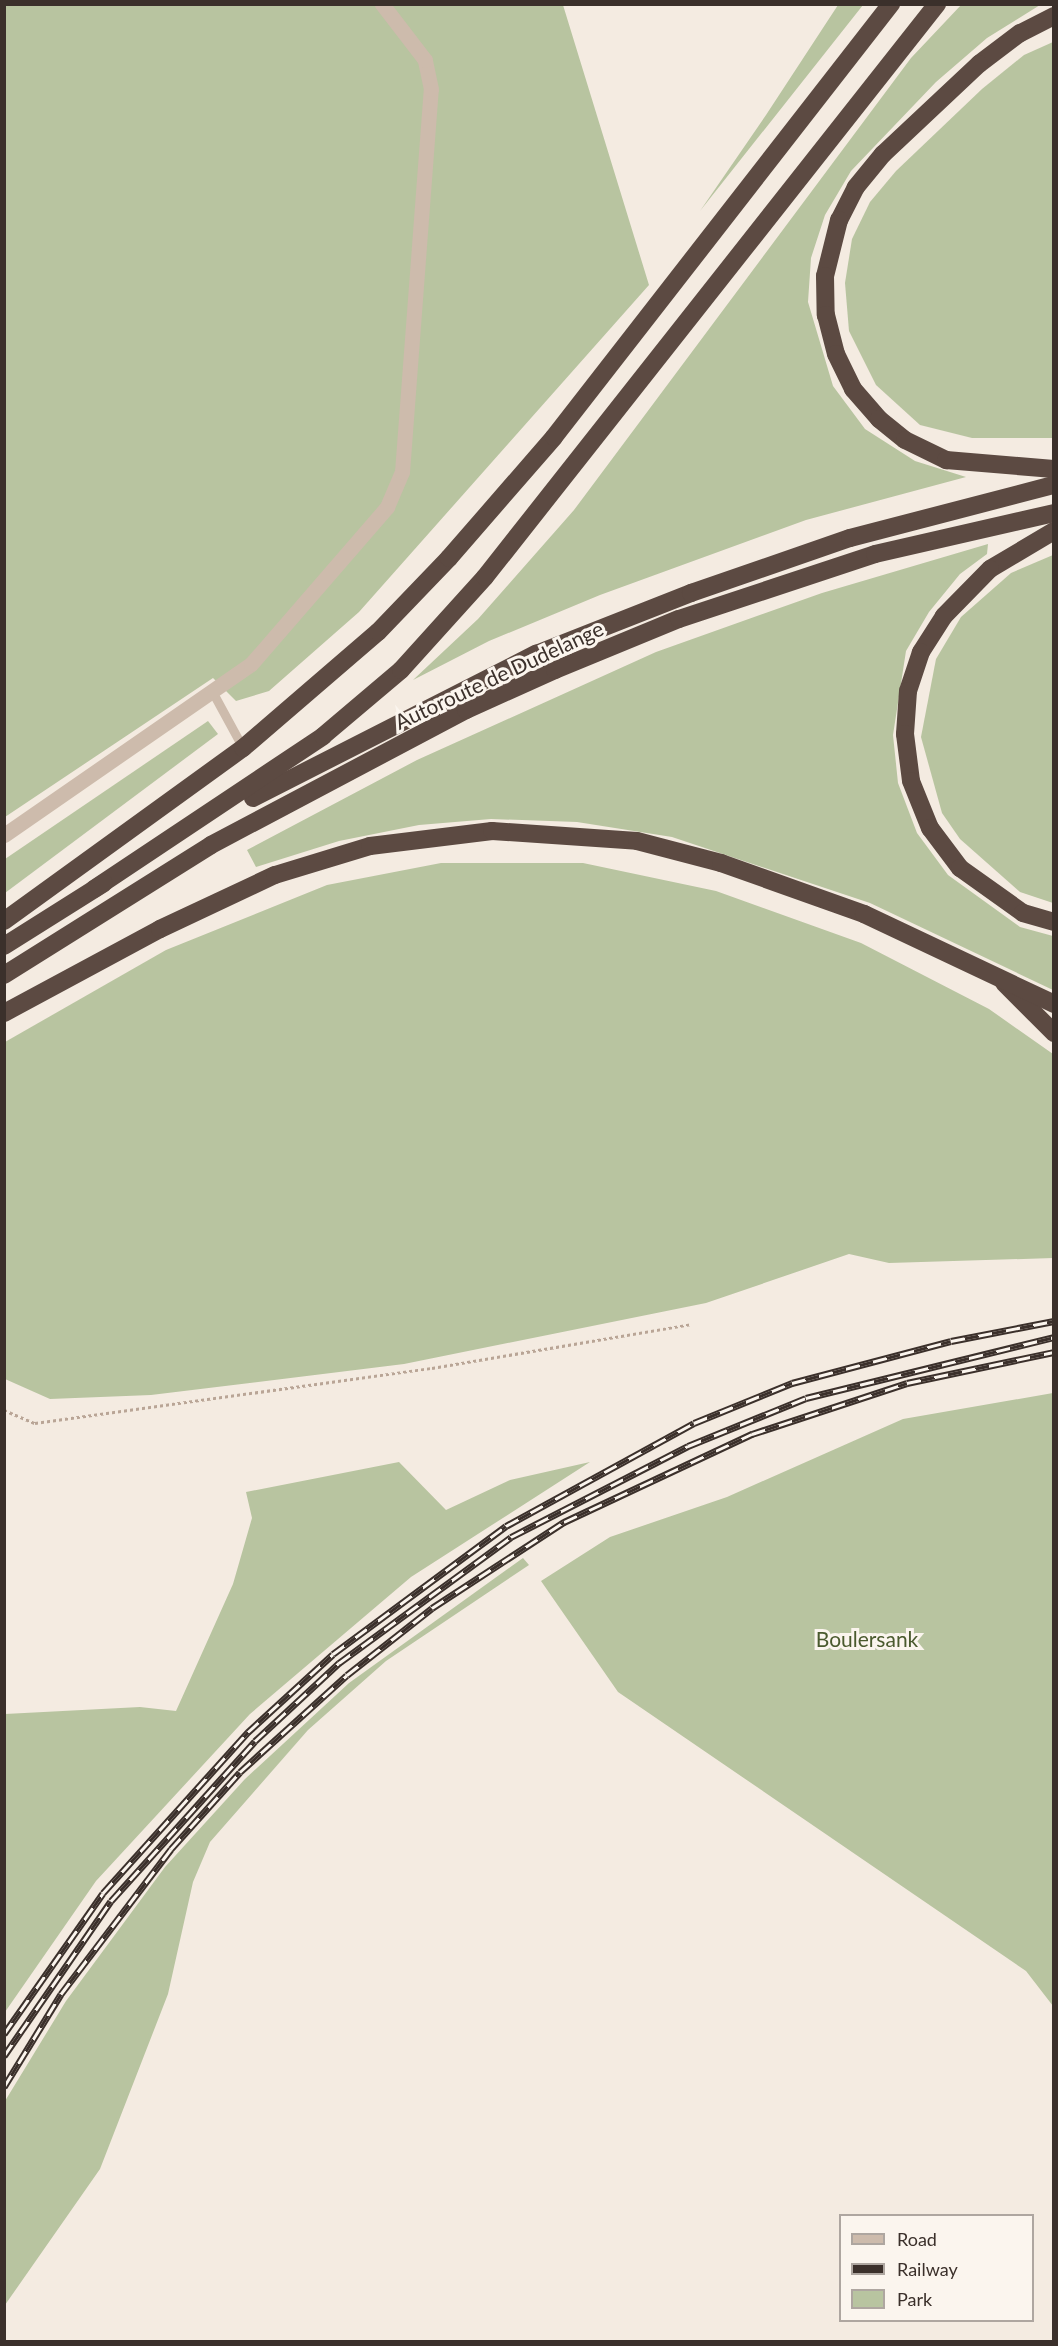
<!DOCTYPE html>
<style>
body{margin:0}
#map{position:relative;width:1058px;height:2346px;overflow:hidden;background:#f4ebe1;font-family:Lato,sans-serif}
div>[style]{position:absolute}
.green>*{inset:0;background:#b8c4a0}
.path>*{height:3px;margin-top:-1.5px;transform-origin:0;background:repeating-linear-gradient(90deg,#b9a596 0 3px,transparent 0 6px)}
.lane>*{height:9px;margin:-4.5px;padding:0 4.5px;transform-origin:4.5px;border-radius:4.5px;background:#cdbbac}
.street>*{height:15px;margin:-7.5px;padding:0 7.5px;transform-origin:7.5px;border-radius:7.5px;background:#cdbbac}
.highway>*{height:18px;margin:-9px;padding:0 9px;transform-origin:9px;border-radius:9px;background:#5c4a42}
.rail>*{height:7px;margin-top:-3.5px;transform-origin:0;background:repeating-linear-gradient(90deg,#fbf5ee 0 14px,#3b302b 0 28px);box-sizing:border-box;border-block:2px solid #3b302b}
span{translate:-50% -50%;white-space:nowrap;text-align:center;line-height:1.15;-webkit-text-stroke:6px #fbf5ee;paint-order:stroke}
.street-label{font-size:21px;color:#3b302b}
.park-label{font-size:21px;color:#4a5a2e}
.frame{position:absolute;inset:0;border:6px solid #3b302b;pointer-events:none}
.legend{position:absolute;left:839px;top:2214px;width:195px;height:108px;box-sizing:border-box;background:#fbf5ee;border:2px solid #aea6a0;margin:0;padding:8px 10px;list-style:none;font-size:18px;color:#3b302b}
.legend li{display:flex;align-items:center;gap:12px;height:30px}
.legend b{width:30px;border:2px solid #aea6a0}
</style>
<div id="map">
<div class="green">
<div style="clip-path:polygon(962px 4px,1040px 5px,987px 38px,936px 82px,851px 171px,825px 215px,811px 258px,808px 302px,833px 386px,865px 429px,915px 461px,966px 477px,806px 520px,600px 595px,489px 641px,413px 680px,478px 619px,574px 510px,911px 58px)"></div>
<div style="clip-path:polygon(5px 5px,563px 5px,649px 285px,359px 612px,269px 691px,236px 701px,213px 678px,5px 817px)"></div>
<div style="clip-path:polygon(838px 5px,863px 5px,700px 211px,766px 115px)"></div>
<div style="clip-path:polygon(1053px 42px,1053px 438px,972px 438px,920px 425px,876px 385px,849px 331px,845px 283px,852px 239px,870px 202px,896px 171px,982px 89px,1024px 55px)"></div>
<div style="clip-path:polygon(988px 544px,987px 554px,960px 574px,929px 612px,906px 651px,893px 735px,898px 783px,917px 833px,948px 875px,1020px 927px,1053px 936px,1053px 990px,870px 903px,672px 837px,577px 822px,491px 819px,419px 825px,339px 841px,256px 867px,247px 850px,417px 760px,656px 652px,822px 593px)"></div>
<div style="clip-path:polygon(1053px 555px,1053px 903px,1020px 892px,960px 839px,942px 813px,921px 737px,936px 659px,961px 617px,1011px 573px)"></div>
<div style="clip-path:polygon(208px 721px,218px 734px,5px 893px,5px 859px)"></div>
<div style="clip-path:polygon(441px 863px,583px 863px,716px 891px,861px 943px,989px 1009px,1053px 1054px,1053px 1258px,889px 1263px,849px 1254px,706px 1303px,404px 1364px,151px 1395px,50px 1399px,5px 1379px,5px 1042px,166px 950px,327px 885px)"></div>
<div style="clip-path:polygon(1053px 1393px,1054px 1393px,1053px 2006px,1026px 1971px,618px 1692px,541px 1581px,610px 1537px,727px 1497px,903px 1419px)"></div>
<div style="clip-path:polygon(399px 1462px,446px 1510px,510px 1480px,590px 1462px,411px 1577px,250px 1714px,96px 1881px,5px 2012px,5px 1714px,140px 1707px,176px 1711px,233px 1584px,252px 1518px,246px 1492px)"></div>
<div style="clip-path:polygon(523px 1558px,529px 1565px,386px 1661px,308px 1730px,210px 1842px,193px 1882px,168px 1994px,100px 2169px,5px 2305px,5px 2101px,66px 2001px,165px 1867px,245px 1779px,349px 1683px)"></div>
</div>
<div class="path">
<div style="left:4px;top:1410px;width:34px;rotate:23deg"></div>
<div style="left:35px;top:1423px;width:401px;rotate:-7.9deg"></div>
<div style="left:432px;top:1368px;width:263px;rotate:-9.6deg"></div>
</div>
<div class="lane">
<div style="left:213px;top:693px;width:63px;rotate:61.4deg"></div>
</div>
<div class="street">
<div style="left:4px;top:835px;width:300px;rotate:-34.7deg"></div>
<div style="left:251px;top:664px;width:208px;rotate:-49.1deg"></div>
<div style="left:387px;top:507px;width:38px;rotate:-67deg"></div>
<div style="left:402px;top:472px;width:384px;rotate:-85.7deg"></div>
<div style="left:431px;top:89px;width:30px;rotate:-102deg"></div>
<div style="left:425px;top:60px;width:71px;rotate:-127.5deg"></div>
</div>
<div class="highway">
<div style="left:1054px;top:16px;width:38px;rotate:153deg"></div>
<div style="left:1020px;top:33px;width:51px;rotate:142.9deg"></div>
<div style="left:979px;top:64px;width:132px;rotate:136.8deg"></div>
<div style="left:883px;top:154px;width:43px;rotate:129.3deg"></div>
<div style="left:856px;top:187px;width:37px;rotate:117deg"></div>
<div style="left:839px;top:220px;width:58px;rotate:104deg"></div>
<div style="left:825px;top:276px;width:39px;rotate:89deg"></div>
<div style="left:826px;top:315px;width:40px;rotate:75.6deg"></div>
<div style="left:836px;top:354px;width:39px;rotate:64deg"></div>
<div style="left:853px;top:389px;width:40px;rotate:49deg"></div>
<div style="left:879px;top:419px;width:33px;rotate:39deg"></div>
<div style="left:905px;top:440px;width:46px;rotate:26deg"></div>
<div style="left:946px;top:460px;width:108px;rotate:4.8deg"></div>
<div style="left:1054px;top:531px;width:74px;rotate:149.3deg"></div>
<div style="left:990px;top:569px;width:66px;rotate:134.4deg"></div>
<div style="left:944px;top:616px;width:43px;rotate:122.6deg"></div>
<div style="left:921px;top:652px;width:41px;rotate:108.4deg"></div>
<div style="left:908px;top:691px;width:43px;rotate:94deg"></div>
<div style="left:905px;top:734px;width:47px;rotate:82.7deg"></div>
<div style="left:911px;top:781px;width:51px;rotate:68deg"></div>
<div style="left:930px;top:828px;width:50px;rotate:53.1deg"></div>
<div style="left:960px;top:868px;width:77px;rotate:35.5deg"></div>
<div style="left:1023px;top:913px;width:32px;rotate:16deg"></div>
<div style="left:253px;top:798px;width:318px;rotate:-27deg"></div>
<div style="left:536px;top:654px;width:167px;rotate:-21.5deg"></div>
<div style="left:691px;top:593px;width:168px;rotate:-19.1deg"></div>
<div style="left:850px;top:538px;width:211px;rotate:-14.6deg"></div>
<div style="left:94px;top:889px;width:275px;rotate:-33.7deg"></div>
<div style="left:323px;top:736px;width:102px;rotate:-40.2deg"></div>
<div style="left:401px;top:670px;width:125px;rotate:-47.9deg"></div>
<div style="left:485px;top:577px;width:730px;rotate:-51.73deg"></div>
<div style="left:4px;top:921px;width:295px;rotate:-35.9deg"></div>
<div style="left:243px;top:748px;width:178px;rotate:-40.7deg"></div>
<div style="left:378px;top:632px;width:103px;rotate:-46.2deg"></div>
<div style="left:449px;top:558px;width:160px;rotate:-49deg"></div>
<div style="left:554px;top:437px;width:549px;rotate:-52.11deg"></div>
<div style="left:4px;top:946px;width:118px;rotate:-32.2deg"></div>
<div style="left:4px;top:975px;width:244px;rotate:-32.1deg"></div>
<div style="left:211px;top:845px;width:289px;rotate:-27.9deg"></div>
<div style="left:466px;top:710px;width:98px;rotate:-24.2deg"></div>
<div style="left:555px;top:670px;width:134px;rotate:-22.4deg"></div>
<div style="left:679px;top:619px;width:206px;rotate:-18.3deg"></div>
<div style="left:875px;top:554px;width:184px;rotate:-12.9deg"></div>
<div style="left:1004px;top:983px;width:71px;rotate:45deg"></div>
<div style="left:4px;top:1013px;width:177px;rotate:-28.3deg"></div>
<div style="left:160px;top:929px;width:127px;rotate:-25.2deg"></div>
<div style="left:275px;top:875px;width:99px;rotate:-17deg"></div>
<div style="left:370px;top:846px;width:123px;rotate:-7deg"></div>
<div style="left:492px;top:831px;width:145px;rotate:3.9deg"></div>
<div style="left:637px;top:841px;width:87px;rotate:14.7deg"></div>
<div style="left:721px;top:863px;width:152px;rotate:19.6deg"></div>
<div style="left:864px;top:914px;width:210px;rotate:25.3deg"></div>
</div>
<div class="rail">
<div style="left:4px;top:2034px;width:172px;rotate:-54.9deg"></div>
<div style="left:103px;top:1893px;width:217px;rotate:-48deg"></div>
<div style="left:248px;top:1732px;width:115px;rotate:-42.5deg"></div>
<div style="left:333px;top:1654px;width:215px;rotate:-36.5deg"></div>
<div style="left:506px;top:1526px;width:214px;rotate:-28.7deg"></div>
<div style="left:694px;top:1423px;width:106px;rotate:-22.2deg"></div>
<div style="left:792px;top:1383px;width:164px;rotate:-14.8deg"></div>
<div style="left:951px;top:1341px;width:105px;rotate:-11deg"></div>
<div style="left:4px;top:2056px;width:188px;rotate:-55.4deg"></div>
<div style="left:111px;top:1901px;width:215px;rotate:-48deg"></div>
<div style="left:255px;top:1741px;width:115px;rotate:-42.9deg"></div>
<div style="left:339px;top:1663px;width:213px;rotate:-36.2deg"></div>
<div style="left:511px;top:1537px;width:199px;rotate:-27.2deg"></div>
<div style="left:688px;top:1446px;width:127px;rotate:-22.1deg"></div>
<div style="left:806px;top:1398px;width:255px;rotate:-13.8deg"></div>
<div style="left:4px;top:2087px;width:109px;rotate:-58.5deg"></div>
<div style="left:61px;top:1994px;width:182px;rotate:-52.8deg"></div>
<div style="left:171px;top:1849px;width:103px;rotate:-48.1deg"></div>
<div style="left:240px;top:1772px;width:144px;rotate:-42.2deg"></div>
<div style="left:347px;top:1675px;width:108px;rotate:-38.2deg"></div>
<div style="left:432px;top:1608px;width:158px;rotate:-33.1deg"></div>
<div style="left:564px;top:1522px;width:208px;rotate:-25.1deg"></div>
<div style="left:752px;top:1434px;width:163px;rotate:-18.2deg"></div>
<div style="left:907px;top:1383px;width:150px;rotate:-11.9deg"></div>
</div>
<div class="street-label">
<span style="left:499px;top:675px;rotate:-25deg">Autoroute de Dudelange</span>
</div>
<div class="park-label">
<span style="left:867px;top:1639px">Boulersank</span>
</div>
<div class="frame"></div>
<ul class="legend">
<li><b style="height:8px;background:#cdbbac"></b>Road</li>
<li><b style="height:8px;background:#3b302b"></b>Railway</li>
<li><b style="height:16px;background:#b8c4a0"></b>Park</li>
</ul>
</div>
